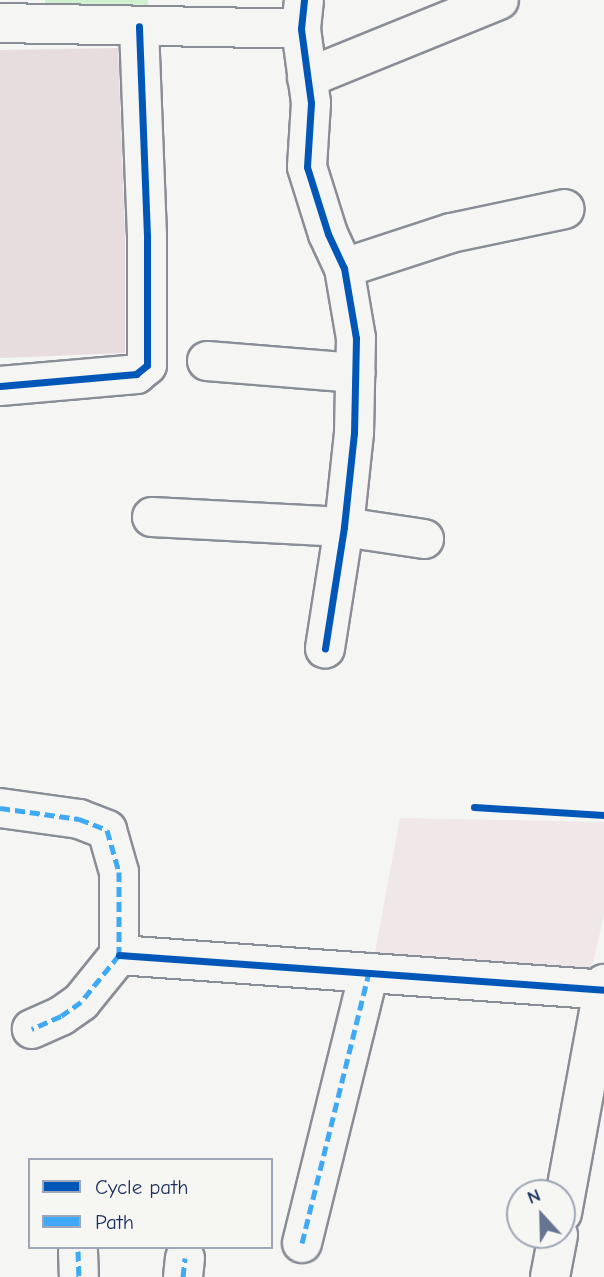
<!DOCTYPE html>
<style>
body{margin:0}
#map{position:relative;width:604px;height:1277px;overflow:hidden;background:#f5f5f3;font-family:"Comic Neue",sans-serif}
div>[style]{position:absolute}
.built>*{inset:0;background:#f0e7e8}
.green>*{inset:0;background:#d1f0cd}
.building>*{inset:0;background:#e7dcde}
.roads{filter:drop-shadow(2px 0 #898d95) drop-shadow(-2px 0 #898d95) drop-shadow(0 2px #898d95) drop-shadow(0 -2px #898d95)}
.street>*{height:38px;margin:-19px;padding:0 19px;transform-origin:19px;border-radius:19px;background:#f5f5f3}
.quiet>*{height:5px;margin-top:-2.5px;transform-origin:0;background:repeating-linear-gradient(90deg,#3fa9f5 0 10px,transparent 0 15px)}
.cycleway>*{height:7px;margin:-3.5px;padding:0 3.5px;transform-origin:3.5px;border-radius:3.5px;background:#0057b8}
span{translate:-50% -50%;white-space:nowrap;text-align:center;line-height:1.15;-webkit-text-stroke:5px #f6f6f2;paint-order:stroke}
.legend{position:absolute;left:28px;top:1158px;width:245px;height:91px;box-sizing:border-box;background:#f6f6f2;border:2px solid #9ea6b7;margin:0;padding:9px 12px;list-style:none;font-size:21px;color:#1b2f5e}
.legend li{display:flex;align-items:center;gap:14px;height:35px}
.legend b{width:35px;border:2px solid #9ea6b7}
.north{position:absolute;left:506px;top:1179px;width:70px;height:70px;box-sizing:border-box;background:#f6f6f2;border:2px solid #9ea6b7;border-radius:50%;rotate:338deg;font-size:19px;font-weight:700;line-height:28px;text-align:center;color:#1b2f5e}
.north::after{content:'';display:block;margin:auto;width:24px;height:32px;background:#677492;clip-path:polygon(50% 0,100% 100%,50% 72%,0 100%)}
</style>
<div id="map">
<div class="built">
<div style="clip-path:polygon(400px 818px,604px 822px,604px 915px,589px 980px,373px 963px)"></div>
</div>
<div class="green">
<div style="clip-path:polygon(45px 0,148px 0,148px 7px,45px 8px)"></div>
</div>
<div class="building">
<div style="clip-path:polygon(118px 48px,125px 236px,125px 353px,0 358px,0 50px)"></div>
</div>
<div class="roads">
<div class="street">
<div style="left:304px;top:0;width:29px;rotate:96deg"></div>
<div style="left:301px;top:29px;width:75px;rotate:82.3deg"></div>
<div style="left:311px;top:103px;width:64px;rotate:93.6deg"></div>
<div style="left:307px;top:167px;width:70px;rotate:72.6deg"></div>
<div style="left:328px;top:234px;width:38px;rotate:65deg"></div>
<div style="left:344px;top:268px;width:71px;rotate:80.3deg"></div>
<div style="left:356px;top:338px;width:95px;rotate:91.2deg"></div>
<div style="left:354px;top:433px;width:95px;rotate:96.1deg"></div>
<div style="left:344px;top:527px;width:123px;rotate:98.9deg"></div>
<div style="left:0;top:23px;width:301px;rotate:1.1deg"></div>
<div style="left:307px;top:78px;width:207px;rotate:-22.1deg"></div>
<div style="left:344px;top:268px;width:113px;rotate:-18.1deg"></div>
<div style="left:451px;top:233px;width:116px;rotate:-11.9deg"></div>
<div style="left:207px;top:361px;width:149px;rotate:4.6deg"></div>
<div style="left:0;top:386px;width:137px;rotate:-5deg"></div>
<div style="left:136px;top:374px;width:14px;rotate:-39deg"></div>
<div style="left:147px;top:365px;width:129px;rotate:-90deg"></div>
<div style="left:147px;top:236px;width:210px;rotate:-92.2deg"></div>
<div style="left:152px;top:517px;width:192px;rotate:3deg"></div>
<div style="left:344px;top:527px;width:81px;rotate:8.5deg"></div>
<div style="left:0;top:808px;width:80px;rotate:7.9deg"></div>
<div style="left:79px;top:819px;width:30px;rotate:21deg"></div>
<div style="left:107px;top:830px;width:44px;rotate:74.1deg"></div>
<div style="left:119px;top:872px;width:83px;rotate:90deg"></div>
<div style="left:119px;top:955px;width:60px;rotate:129deg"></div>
<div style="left:81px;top:1002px;width:24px;rotate:145deg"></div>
<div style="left:61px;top:1016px;width:32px;rotate:156deg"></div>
<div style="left:119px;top:955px;width:485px;rotate:4.1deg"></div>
<div style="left:562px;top:1213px;width:233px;rotate:-79.6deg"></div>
<div style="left:302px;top:1243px;width:278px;rotate:-76.1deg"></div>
<div style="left:78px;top:1251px;width:26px;rotate:88deg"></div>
<div style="left:183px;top:1277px;width:19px;rotate:-84deg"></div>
<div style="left:550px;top:1277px;width:43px;rotate:-79.2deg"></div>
</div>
</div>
<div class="quiet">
<div style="left:0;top:808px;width:80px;rotate:7.9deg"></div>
<div style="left:79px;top:819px;width:30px;rotate:21deg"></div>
<div style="left:107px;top:830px;width:44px;rotate:74.1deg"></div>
<div style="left:119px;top:872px;width:83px;rotate:90deg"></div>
<div style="left:119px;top:955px;width:60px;rotate:129deg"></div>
<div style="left:81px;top:1002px;width:24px;rotate:145deg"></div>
<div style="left:61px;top:1016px;width:32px;rotate:156deg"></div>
<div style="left:302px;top:1243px;width:278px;rotate:-76.1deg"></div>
<div style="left:78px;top:1251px;width:26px;rotate:88deg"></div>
<div style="left:183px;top:1277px;width:19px;rotate:-84deg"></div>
</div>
<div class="cycleway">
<div style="left:304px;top:0;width:29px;rotate:96deg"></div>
<div style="left:301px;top:29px;width:75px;rotate:82.3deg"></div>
<div style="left:311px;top:103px;width:64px;rotate:93.6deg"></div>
<div style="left:307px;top:167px;width:70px;rotate:72.6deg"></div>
<div style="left:328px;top:234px;width:38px;rotate:65deg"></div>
<div style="left:344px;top:268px;width:71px;rotate:80.3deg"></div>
<div style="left:356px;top:338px;width:95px;rotate:91.2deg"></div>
<div style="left:354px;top:433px;width:95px;rotate:96.1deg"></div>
<div style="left:344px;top:527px;width:123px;rotate:98.9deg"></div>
<div style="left:0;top:386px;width:137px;rotate:-5deg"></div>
<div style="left:136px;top:374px;width:14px;rotate:-39deg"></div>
<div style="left:147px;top:365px;width:129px;rotate:-90deg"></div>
<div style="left:147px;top:236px;width:210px;rotate:-92.2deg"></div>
<div style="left:474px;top:807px;width:130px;rotate:3.5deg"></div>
<div style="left:119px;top:955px;width:485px;rotate:4.1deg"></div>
</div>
<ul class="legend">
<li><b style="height:9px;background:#0057b8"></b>Cycle path</li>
<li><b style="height:9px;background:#3fa9f5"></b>Path</li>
</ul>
<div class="north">N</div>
</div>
